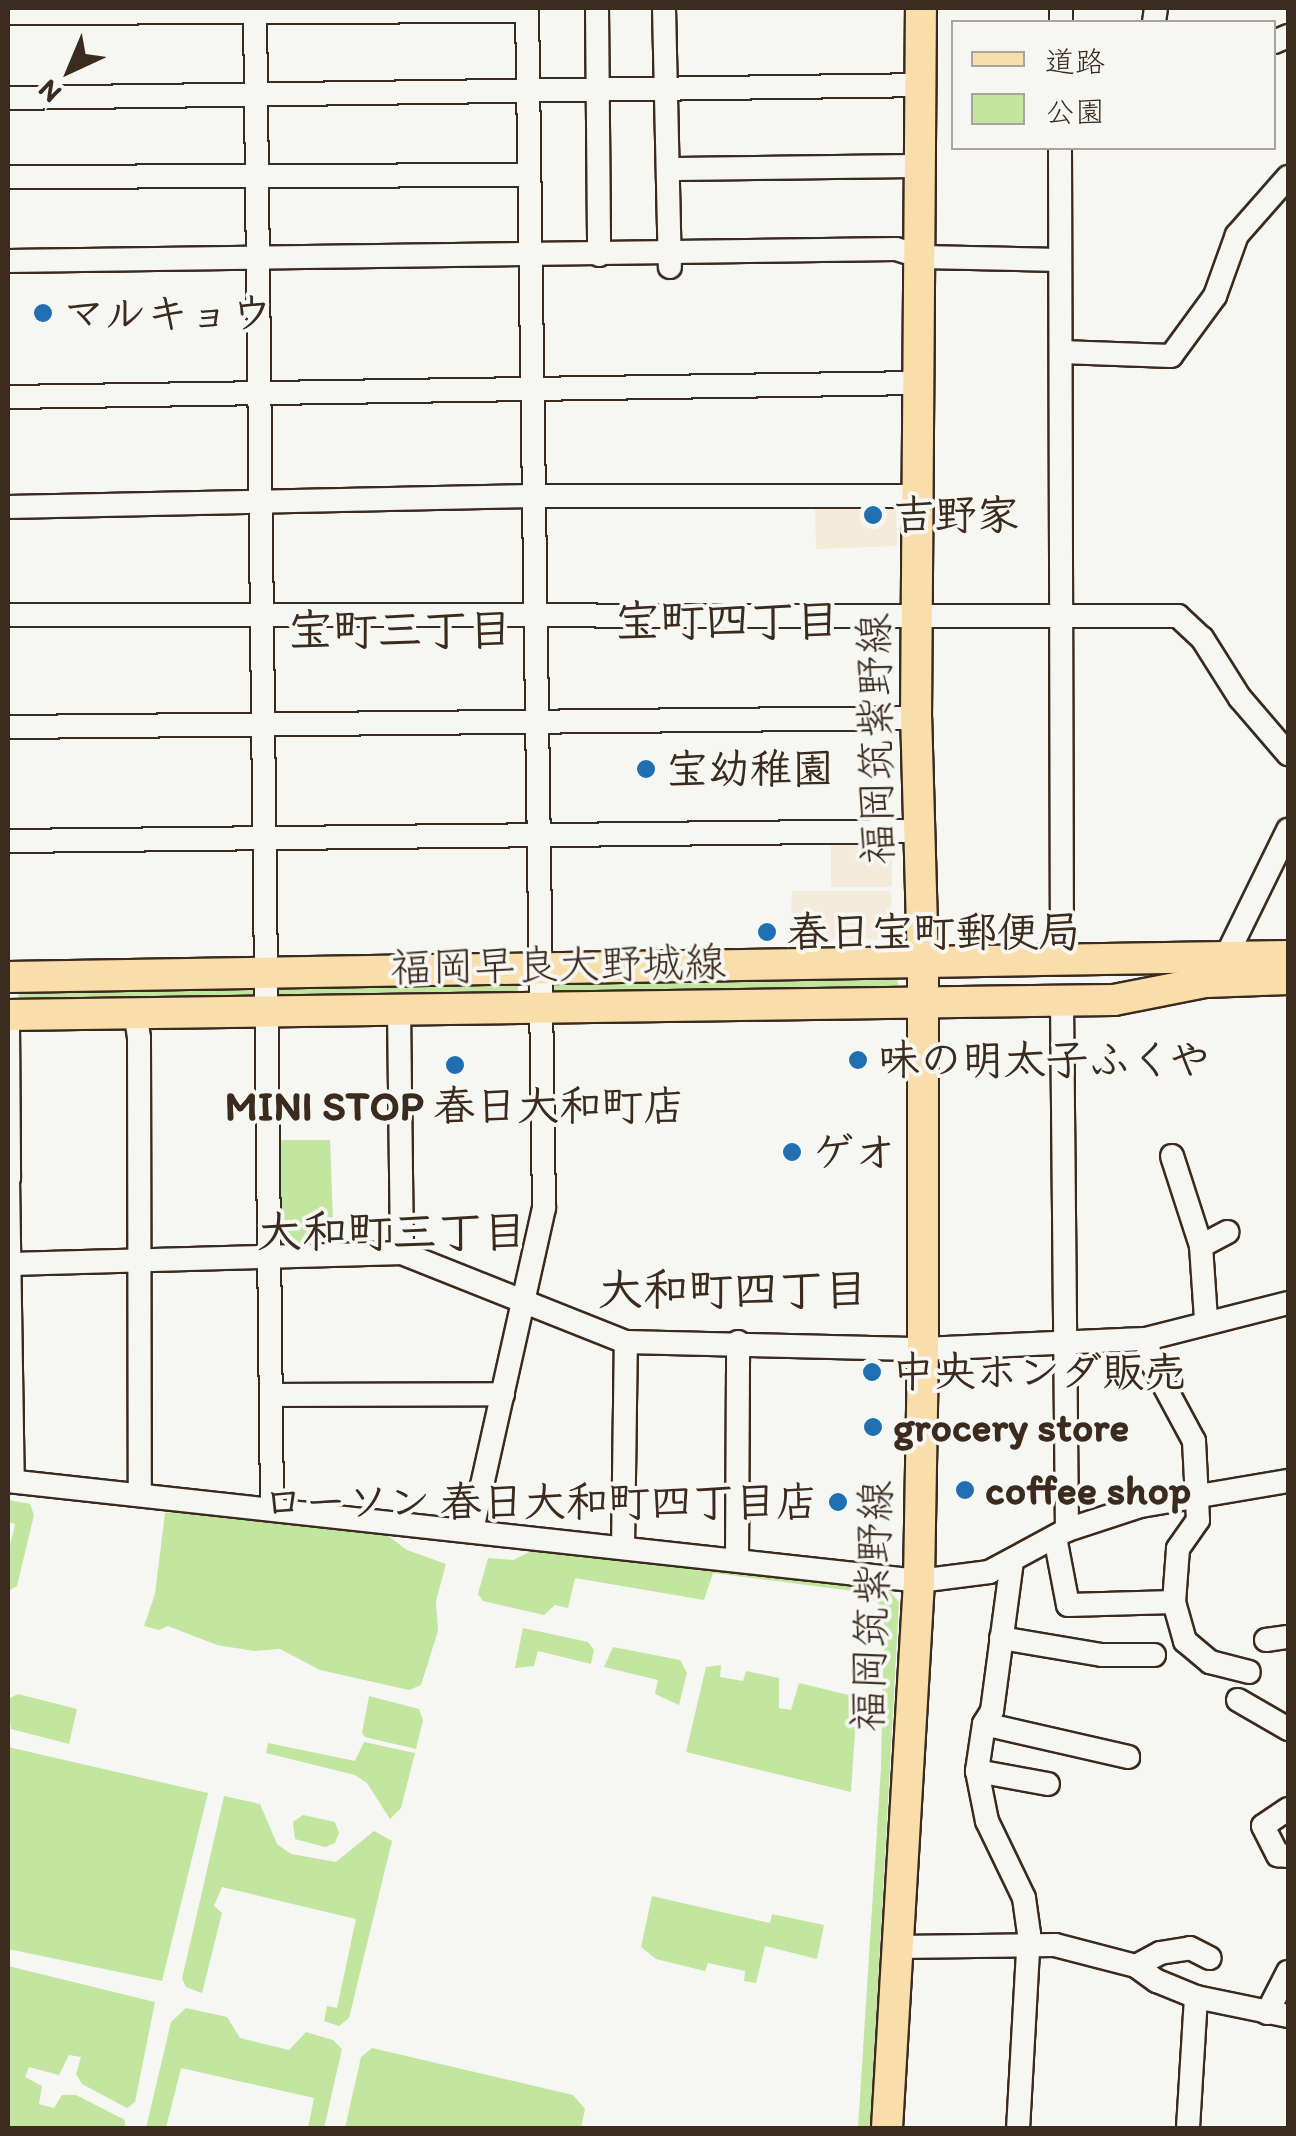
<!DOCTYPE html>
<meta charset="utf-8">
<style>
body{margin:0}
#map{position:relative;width:1296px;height:2136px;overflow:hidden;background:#f6f6f2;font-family:Itim,"Klee One",sans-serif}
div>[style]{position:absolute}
.built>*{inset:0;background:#f4ebda}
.green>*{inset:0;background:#c2e6a0}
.roads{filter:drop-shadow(2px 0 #3b2a1e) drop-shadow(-2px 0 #3b2a1e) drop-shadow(0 2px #3b2a1e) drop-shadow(0 -2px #3b2a1e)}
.minor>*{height:22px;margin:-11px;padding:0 11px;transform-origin:11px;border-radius:11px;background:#f6f6f2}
.major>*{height:30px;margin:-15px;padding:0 15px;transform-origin:15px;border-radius:15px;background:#f9deab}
.dots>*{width:28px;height:28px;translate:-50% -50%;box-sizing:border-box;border:5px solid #f6f6f2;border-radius:50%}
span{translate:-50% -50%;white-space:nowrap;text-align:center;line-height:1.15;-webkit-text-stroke:8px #f6f6f2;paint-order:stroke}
.poi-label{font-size:42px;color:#3b2a1e;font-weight:700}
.left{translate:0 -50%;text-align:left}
.right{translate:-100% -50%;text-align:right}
.street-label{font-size:42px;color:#3b2a1e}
.neighbourhood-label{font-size:45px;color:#3b2a1e;font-weight:700}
.frame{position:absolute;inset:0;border:10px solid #3b2a1e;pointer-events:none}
.legend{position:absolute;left:951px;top:20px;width:325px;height:130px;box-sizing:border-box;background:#f6f6f2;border:2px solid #aba49d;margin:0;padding:12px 18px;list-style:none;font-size:30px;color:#3b2a1e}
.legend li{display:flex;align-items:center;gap:20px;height:50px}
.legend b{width:50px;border:2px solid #aba49d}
.north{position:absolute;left:20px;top:20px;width:100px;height:100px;-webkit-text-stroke:8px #f6f6f2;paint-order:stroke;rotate:224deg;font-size:28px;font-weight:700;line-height:40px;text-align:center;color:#3b2a1e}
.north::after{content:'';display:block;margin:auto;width:35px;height:45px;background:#3b2a1e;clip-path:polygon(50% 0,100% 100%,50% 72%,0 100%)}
</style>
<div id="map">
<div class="built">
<div style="clip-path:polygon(896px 506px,897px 546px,816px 549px,815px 508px)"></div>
<div style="clip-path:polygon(892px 837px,892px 887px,831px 887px,831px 838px)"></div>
<div style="clip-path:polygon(792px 891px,891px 891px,892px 939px,790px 940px)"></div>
</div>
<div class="green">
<div style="clip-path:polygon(897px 979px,899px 990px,552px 997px,552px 983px)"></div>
<div style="clip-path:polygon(518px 984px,518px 998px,276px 1001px,276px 986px)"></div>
<div style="clip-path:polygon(259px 987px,259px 1001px,19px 1003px,18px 989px)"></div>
<div style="clip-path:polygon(277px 1140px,330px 1140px,334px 1250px,277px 1252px)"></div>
<div style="clip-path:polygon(8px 1500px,30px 1504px,34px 1515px,17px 1586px,8px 1591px,8px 1554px,15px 1524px,8px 1522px)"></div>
<div style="clip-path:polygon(194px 1509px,313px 1528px,384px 1533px,407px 1550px,446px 1564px,436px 1601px,438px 1631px,421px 1685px,409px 1690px,320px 1670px,280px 1649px,254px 1651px,217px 1645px,168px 1626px,159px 1630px,144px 1626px,155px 1594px,165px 1513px)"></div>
<div style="clip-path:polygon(542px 1546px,887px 1588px,899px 1602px,870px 2128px,858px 2128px,881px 1768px,884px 1621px,879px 1604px,861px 1592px,713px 1573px,704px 1600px,575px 1578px,568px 1608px,555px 1605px,544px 1615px,483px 1601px,478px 1594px,488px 1558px,513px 1560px)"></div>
<div style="clip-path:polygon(523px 1628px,588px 1642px,594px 1650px,591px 1664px,538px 1651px,534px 1666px,515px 1668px)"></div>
<div style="clip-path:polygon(613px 1647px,680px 1660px,687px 1673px,679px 1705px,655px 1694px,658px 1680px,604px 1667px)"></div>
<div style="clip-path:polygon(721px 1665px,720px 1677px,743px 1681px,746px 1671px,779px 1678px,779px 1708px,791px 1710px,799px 1683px,853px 1696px,857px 1703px,851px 1792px,686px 1752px,706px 1667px)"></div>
<div style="clip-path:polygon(18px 1694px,77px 1709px,69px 1744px,11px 1729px,8px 1699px)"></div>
<div style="clip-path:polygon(369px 1696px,419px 1709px,423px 1720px,416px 1749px,365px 1737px,362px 1733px)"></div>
<div style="clip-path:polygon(364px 1742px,415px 1753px,401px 1808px,390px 1819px,367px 1783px,355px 1775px,266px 1753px,268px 1743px,355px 1761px)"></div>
<div style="clip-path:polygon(8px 1747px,208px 1793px,162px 1981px,8px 1949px)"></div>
<div style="clip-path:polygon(224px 1796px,260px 1804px,277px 1844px,291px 1854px,336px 1862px,374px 1831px,392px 1841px,349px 2018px,339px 2026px,324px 2021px,327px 2006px,337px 2008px,356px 1919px,222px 1887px,214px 1906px,222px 1913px,202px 1993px,186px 1987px,182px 1979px)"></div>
<div style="clip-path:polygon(303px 1815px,335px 1822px,339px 1833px,335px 1843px,325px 1847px,295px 1839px,293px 1822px)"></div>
<div style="clip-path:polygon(652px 1896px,770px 1923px,772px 1914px,824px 1925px,817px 1959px,765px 1946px,756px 1983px,744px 1981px,745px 1971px,708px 1963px,705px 1971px,656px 1959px,641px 1947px)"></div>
<div style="clip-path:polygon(8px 1966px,155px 2002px,135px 2102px,127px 2108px,82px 2084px,76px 2074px,81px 2057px,69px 2055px,59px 2075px,29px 2067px,25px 2077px,42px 2086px,39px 2104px,54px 2108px,62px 2095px,76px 2095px,125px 2120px,125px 2128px,8px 2128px)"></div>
<div style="clip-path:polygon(186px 2008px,227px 2017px,240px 2038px,289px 2050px,306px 2032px,333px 2040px,342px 2049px,324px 2128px,308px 2128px,314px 2098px,181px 2068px,166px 2128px,146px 2128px,171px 2022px)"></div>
<div style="clip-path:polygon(372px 2048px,573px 2095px,585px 2109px,581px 2128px,345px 2128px,361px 2057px)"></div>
</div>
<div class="roads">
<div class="minor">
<div style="left:255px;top:8px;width:1500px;rotate:89.35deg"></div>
<div style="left:597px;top:8px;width:247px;rotate:89.5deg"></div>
<div style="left:664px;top:8px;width:259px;rotate:88.7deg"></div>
<div style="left:8px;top:13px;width:519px;rotate:-0.22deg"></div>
<div style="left:1061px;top:22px;width:14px;rotate:-90deg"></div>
<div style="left:1154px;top:22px;width:14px;rotate:-82deg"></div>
<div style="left:1274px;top:42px;width:15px;rotate:-23deg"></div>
<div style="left:8px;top:98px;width:914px;rotate:-0.81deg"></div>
<div style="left:1060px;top:148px;width:812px;rotate:89.86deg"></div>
<div style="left:668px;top:169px;width:254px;rotate:-0.7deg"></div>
<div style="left:8px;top:177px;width:521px;rotate:-0.22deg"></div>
<div style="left:8px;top:261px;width:888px;rotate:-0.77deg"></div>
<div style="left:896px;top:249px;width:27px;rotate:17deg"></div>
<div style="left:922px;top:257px;width:138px;rotate:1.2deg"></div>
<div style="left:1061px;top:352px;width:110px;rotate:2.1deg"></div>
<div style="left:1171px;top:356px;width:74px;rotate:-53.7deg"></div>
<div style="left:1215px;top:296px;width:65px;rotate:-70.2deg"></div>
<div style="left:1237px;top:235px;width:77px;rotate:-48.7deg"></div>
<div style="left:8px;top:397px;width:911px;rotate:-0.88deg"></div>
<div style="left:8px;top:507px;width:526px;rotate:-1.2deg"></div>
<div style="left:534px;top:496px;width:382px"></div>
<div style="left:8px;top:615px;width:1170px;rotate:0.05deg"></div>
<div style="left:1178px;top:616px;width:33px;rotate:43deg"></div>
<div style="left:1202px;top:638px;width:71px;rotate:57.7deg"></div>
<div style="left:1240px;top:698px;width:74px;rotate:49.4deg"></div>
<div style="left:8px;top:727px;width:908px;rotate:-0.57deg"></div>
<div style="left:8px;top:841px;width:910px;rotate:-0.63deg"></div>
<div style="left:1220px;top:969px;width:155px;rotate:-63.9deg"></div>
<div style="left:1062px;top:1001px;width:529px;rotate:89.46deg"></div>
<div style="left:399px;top:1009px;width:244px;rotate:89.3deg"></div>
<div style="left:135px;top:1012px;width:26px;rotate:81deg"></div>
<div style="left:139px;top:1038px;width:455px;rotate:89.9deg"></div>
<div style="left:8px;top:1023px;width:155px;rotate:89.6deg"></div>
<div style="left:1172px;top:1156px;width:95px;rotate:72.1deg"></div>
<div style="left:1201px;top:1246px;width:74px;rotate:86.1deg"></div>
<div style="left:8px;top:1178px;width:303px;rotate:89.1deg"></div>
<div style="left:1201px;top:1246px;width:30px;rotate:-28deg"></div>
<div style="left:12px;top:1264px;width:390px;rotate:-1.6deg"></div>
<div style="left:402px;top:1253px;width:241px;rotate:21.7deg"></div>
<div style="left:626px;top:1342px;width:297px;rotate:1.4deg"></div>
<div style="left:923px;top:1349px;width:223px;rotate:-2.6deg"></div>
<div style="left:1146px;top:1339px;width:146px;rotate:-14.2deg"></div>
<div style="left:1146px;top:1339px;width:25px;rotate:76deg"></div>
<div style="left:1152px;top:1363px;width:89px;rotate:61.7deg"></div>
<div style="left:1194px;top:1441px;width:79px;rotate:87.1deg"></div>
<div style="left:1198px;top:1520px;width:35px;rotate:125deg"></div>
<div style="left:1178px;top:1549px;width:53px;rotate:94.3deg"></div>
<div style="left:1174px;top:1602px;width:41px;rotate:74.2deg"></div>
<div style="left:1185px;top:1641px;width:33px;rotate:40deg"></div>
<div style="left:1210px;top:1662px;width:40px;rotate:14.4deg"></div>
<div style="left:273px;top:1395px;width:230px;rotate:-0.2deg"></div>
<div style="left:8px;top:1481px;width:916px;rotate:6.26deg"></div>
<div style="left:919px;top:1581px;width:71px;rotate:-7.3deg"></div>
<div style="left:989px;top:1572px;width:89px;rotate:-28.3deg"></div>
<div style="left:1067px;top:1530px;width:77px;rotate:-18.2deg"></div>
<div style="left:1140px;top:1506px;width:150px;rotate:-9.6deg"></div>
<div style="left:472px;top:1530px;width:330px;rotate:-77.4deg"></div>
<div style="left:544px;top:1208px;width:1200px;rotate:-90.81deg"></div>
<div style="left:1055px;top:1537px;width:69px;rotate:79.2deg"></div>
<div style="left:1068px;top:1605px;width:106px;rotate:-1.6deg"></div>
<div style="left:623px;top:1548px;width:206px;rotate:-89.2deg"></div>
<div style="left:737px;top:1559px;width:217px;rotate:-89.7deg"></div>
<div style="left:1012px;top:1561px;width:151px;rotate:97.6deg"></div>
<div style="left:992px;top:1711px;width:15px;rotate:122deg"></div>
<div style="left:984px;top:1724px;width:48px;rotate:98.5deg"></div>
<div style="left:977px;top:1771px;width:51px;rotate:78.7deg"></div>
<div style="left:987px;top:1821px;width:85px;rotate:64.3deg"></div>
<div style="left:1024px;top:1898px;width:35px;rotate:82deg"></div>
<div style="left:1029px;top:1933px;width:195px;rotate:93.2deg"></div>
<div style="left:1001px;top:1638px;width:102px;rotate:9.6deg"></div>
<div style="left:1102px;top:1655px;width:52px"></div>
<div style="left:1266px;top:1640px;width:22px;rotate:-8deg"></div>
<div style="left:1238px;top:1700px;width:58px;rotate:30.1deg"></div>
<div style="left:984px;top:1724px;width:148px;rotate:12.9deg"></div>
<div style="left:977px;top:1771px;width:72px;rotate:10.4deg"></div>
<div style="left:1288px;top:1809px;width:30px;rotate:146deg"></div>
<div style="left:1263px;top:1826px;width:33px;rotate:63deg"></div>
<div style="left:1278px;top:1855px;width:10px;rotate:6deg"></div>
<div style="left:898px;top:1947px;width:157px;rotate:-0.7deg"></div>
<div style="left:1055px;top:1945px;width:84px;rotate:14.5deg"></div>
<div style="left:1136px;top:1966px;width:26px;rotate:36deg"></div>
<div style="left:1157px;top:1981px;width:42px;rotate:22.3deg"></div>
<div style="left:1196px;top:1997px;width:94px;rotate:11.7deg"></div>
<div style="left:1136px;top:1966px;width:27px;rotate:-28deg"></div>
<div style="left:1160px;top:1953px;width:30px;rotate:-9deg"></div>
<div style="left:1190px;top:1948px;width:22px;rotate:27deg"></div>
<div style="left:1267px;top:2013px;width:46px;rotate:-62.9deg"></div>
<div style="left:1188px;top:2128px;width:131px;rotate:-86.5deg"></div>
</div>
<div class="major">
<div style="left:8px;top:977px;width:1280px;rotate:-0.94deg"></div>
<div style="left:8px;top:1015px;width:1106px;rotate:-0.78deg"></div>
<div style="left:1114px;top:1000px;width:94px;rotate:-11.1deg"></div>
<div style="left:1206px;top:982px;width:82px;rotate:-2.1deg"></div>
<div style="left:887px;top:2128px;width:548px;rotate:-86.65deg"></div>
<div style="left:919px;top:1581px;width:232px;rotate:-89deg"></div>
<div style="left:923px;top:1349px;width:386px;rotate:-90deg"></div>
<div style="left:923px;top:963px;width:245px;rotate:-91.6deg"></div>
<div style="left:916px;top:718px;width:710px;rotate:-89.6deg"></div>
</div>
</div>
<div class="dots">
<div style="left:43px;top:313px;background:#1f6fb2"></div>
<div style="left:873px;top:515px;background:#1f6fb2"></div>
<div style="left:646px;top:769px;background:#1f6fb2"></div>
<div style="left:767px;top:932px;background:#1f6fb2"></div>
<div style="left:858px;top:1060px;background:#1f6fb2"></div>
<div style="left:455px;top:1065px;background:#1f6fb2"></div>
<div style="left:792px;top:1152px;background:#1f6fb2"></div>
<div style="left:872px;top:1372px;background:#1f6fb2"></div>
<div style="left:873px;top:1427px;background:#1f6fb2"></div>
<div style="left:965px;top:1490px;background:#1f6fb2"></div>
<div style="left:838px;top:1502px;background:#1f6fb2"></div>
</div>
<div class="poi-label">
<span class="left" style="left:63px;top:313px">マルキョウ</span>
<span class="left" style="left:893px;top:515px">吉野家</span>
<span class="left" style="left:666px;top:769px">宝幼稚園</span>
<span class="left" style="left:787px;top:932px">春日宝町郵便局</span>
<span class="left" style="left:878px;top:1060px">味の明太子ふくや</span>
<span style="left:455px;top:1106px">MINI STOP 春日大和町店</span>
<span class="left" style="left:812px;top:1152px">ゲオ</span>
<span class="left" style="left:892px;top:1372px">中央ホンダ販売</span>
<span class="left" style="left:893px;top:1427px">grocery store</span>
<span class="left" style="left:985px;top:1490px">coffee shop</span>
<span class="right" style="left:818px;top:1502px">ローソン 春日大和町四丁目店</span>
</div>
<div class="street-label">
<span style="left:876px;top:739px;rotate:-91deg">福岡筑紫野線</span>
<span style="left:558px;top:965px;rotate:-1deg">福岡早良大野城線</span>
<span style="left:872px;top:1606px;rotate:-88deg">福岡筑紫野線</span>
</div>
<div class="neighbourhood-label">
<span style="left:727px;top:621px">宝町四丁目</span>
<span style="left:400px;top:630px">宝町三丁目</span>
<span style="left:392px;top:1232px">大和町三丁目</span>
<span style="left:733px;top:1290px">大和町四丁目</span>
</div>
<div class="frame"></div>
<ul class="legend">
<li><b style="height:12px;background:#f9deab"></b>道路</li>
<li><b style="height:28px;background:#c2e6a0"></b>公園</li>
</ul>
<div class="north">N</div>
</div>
